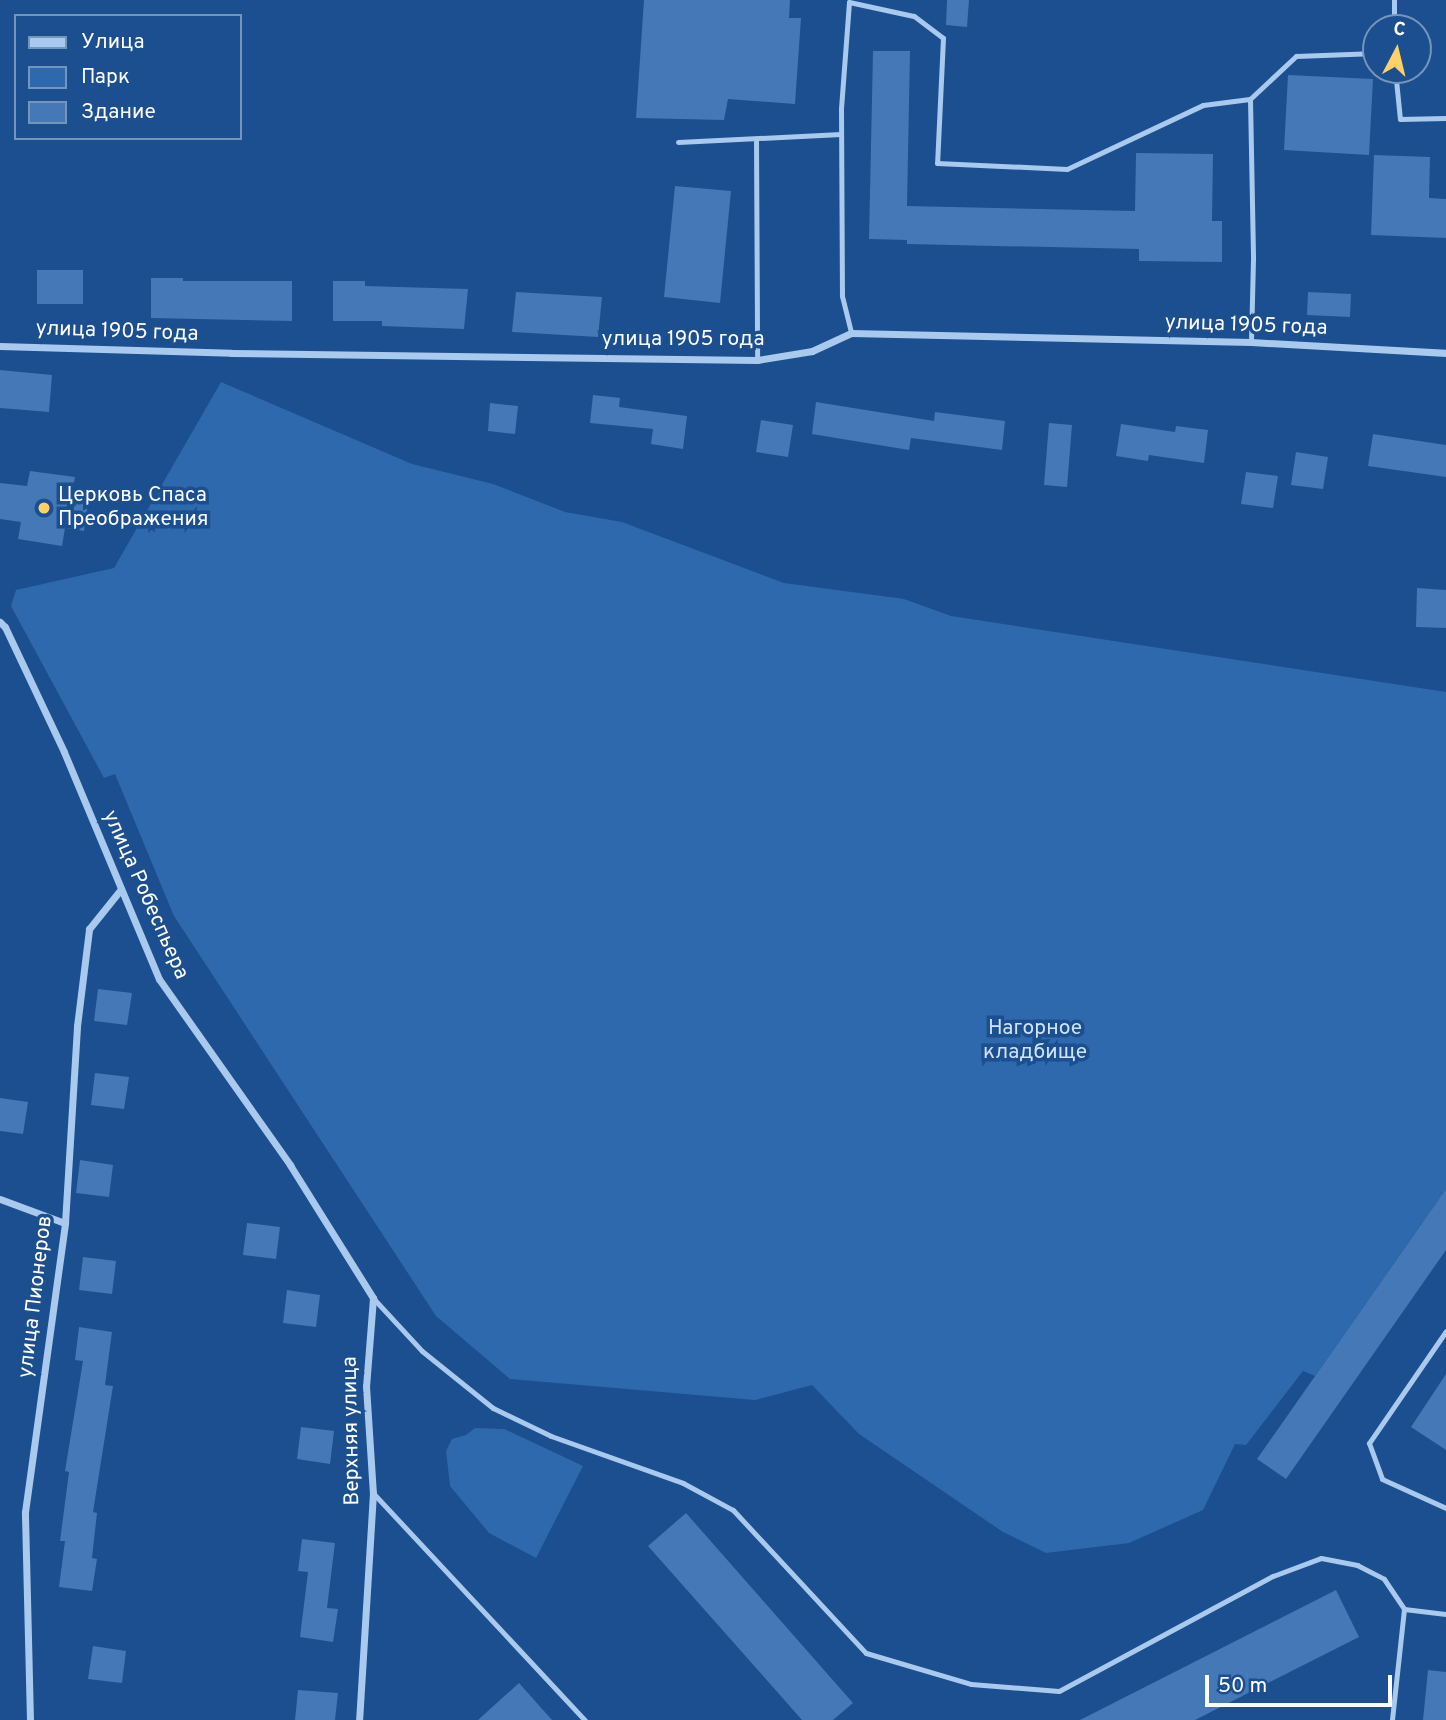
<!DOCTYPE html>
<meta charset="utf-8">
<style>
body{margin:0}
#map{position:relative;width:1446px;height:1720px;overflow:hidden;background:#1b4f8f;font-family:Overpass,sans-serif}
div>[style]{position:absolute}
.green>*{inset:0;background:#2e69ad}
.building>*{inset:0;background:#4478b7}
.lane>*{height:5px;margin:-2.5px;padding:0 2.5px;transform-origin:2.5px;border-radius:2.5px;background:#a9c9ee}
.street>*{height:7px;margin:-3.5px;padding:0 3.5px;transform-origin:3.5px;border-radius:3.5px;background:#a9c9ee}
.dots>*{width:19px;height:19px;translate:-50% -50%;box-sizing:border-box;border:4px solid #1b4f8f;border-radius:50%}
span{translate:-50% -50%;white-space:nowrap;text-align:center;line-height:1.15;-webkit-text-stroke:7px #1b4f8f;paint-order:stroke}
.street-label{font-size:21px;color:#fff}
.poi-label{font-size:21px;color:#fff}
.left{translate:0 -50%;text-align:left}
.park-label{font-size:21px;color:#cfe3fa}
.legend{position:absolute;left:14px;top:14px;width:228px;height:126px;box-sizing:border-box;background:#1b4f8f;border:2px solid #7695bc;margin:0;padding:9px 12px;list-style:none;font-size:21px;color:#fff}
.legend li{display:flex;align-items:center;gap:14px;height:35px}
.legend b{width:35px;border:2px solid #7695bc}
.north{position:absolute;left:1362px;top:14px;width:70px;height:70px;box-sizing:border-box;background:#1b4f8f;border:2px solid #7695bc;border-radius:50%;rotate:7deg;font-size:19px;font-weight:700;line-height:28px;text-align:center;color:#fff}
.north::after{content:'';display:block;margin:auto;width:24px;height:32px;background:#ffd166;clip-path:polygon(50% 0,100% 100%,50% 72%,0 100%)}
.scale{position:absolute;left:1205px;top:1675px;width:187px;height:32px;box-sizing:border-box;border:4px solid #fff;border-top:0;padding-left:9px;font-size:21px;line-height:24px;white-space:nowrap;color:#fff;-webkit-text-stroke:5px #1b4f8f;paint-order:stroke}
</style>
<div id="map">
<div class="green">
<div style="clip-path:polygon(221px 382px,412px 464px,493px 484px,565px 512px,622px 522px,784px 583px,904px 599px,951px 616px,1446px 692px,1446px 1189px,1315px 1376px,1303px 1371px,1246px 1445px,1235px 1444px,1203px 1510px,1129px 1543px,1046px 1553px,1003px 1532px,859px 1434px,812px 1385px,755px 1400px,510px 1379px,436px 1316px,174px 916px,115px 774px,104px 778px,11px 606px,16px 590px,114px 568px)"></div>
<div style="clip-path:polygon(475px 1428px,504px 1429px,583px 1466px,536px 1558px,489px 1533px,450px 1486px,446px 1451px,452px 1439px,466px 1435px)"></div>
</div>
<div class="building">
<div style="clip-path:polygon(644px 0,790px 0,789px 18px,801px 18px,795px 104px,728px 99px,724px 120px,636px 118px)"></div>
<div style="clip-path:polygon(947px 0,969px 0,967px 27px,946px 25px)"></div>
<div style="clip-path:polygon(873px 51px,910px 51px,907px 206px,1135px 211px,1136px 153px,1213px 154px,1212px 221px,1222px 221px,1222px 262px,1139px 261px,1139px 249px,907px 244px,907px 240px,869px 239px)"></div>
<div style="clip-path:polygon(1288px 75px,1373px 79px,1369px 155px,1284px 150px)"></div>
<div style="clip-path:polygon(1374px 155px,1430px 157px,1429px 198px,1446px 199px,1446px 238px,1371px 235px)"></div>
<div style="clip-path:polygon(675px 186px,731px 191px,720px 303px,664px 297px)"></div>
<div style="clip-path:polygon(37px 270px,83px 270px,83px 304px,37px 304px)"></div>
<div style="clip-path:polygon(151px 278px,183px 278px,183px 281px,292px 281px,292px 321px,151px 318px)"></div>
<div style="clip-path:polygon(333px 281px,365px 281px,365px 286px,468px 289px,464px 329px,382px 326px,382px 321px,333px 321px)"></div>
<div style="clip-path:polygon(516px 292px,602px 297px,598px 337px,512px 332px)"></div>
<div style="clip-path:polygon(1308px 292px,1351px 294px,1350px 317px,1307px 315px)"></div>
<div style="clip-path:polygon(0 370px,52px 375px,49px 412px,0 408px)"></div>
<div style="clip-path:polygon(593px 395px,620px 398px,619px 407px,687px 416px,683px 449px,651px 444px,653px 429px,590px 423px)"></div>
<div style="clip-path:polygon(816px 402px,934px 421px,935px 412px,1005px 421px,1002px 450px,911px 438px,909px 450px,812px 434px)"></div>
<div style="clip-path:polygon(490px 403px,518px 406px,515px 434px,488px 431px)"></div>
<div style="clip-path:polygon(761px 420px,793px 425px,788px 457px,756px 452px)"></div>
<div style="clip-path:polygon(1049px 423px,1072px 425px,1067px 487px,1044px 485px)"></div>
<div style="clip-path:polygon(1121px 424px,1175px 432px,1176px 426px,1208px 430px,1204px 463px,1149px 455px,1148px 461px,1116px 456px)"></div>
<div style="clip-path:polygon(1373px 434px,1446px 445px,1446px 477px,1368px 466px)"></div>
<div style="clip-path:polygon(1296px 452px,1328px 457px,1323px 489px,1291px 485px)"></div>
<div style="clip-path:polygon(30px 471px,75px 477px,72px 494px,89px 497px,84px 531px,65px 528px,62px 546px,18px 539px,21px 522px,0 519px,0 483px,27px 486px)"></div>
<div style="clip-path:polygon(1246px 472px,1278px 476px,1273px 508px,1241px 504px)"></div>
<div style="clip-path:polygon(1417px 588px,1446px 590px,1446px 628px,1416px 627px)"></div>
<div style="clip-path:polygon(98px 989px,132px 993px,127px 1025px,94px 1021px)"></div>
<div style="clip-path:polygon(95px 1073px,129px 1077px,124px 1109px,91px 1105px)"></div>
<div style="clip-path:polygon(0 1098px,28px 1102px,23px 1134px,0 1131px)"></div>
<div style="clip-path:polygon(80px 1160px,113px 1165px,109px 1197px,76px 1193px)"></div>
<div style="clip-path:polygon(1446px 1189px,1446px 1250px,1286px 1479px,1257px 1459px)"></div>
<div style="clip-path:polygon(247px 1223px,280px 1227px,276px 1259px,243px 1255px)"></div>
<div style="clip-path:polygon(83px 1257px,116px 1261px,112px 1294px,79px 1290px)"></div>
<div style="clip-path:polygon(287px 1290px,320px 1295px,316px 1327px,283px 1323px)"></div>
<div style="clip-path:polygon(79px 1327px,112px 1332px,105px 1385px,113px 1386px,93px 1512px,97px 1513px,92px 1558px,97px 1559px,92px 1591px,59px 1587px,65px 1541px,60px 1541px,69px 1472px,65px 1471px,83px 1361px,75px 1360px)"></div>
<div style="clip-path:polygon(1446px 1374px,1446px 1450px,1411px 1427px)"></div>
<div style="clip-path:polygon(301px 1427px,334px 1431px,330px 1464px,297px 1459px)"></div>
<div style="clip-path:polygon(686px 1513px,853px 1703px,833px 1720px,802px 1720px,648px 1546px)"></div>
<div style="clip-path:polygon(302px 1539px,335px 1543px,327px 1608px,338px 1609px,333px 1642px,300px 1637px,308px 1572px,298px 1571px)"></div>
<div style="clip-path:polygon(1336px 1590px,1359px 1637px,1195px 1720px,1080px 1720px)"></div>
<div style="clip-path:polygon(93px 1646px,126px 1651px,122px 1683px,88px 1679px)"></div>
<div style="clip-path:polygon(1428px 1670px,1446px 1672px,1446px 1720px,1423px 1720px)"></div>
<div style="clip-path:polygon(519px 1683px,552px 1720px,478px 1720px)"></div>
<div style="clip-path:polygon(298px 1690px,338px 1693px,335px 1720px,295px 1720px)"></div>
</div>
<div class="lane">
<div style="left:849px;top:2px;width:66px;rotate:12.2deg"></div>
<div style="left:914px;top:16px;width:36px;rotate:37deg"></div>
<div style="left:943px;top:38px;width:125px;rotate:92.7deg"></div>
<div style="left:937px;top:163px;width:130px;rotate:2.6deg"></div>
<div style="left:1067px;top:169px;width:150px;rotate:-25.2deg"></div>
<div style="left:1203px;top:105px;width:47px;rotate:-7.3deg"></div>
<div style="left:1250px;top:99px;width:63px;rotate:-43.1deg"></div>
<div style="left:1296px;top:56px;width:80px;rotate:-2.1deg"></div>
<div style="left:849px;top:2px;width:107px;rotate:94.3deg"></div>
<div style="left:841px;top:109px;width:187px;rotate:89.7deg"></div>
<div style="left:842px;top:296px;width:38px;rotate:76deg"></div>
<div style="left:1394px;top:28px;width:28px;rotate:-90deg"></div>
<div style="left:1395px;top:70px;width:49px;rotate:84.2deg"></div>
<div style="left:1400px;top:119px;width:46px;rotate:-1.2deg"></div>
<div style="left:1250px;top:99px;width:160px;rotate:88.9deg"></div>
<div style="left:1253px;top:259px;width:83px;rotate:91.4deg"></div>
<div style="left:756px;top:139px;width:221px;rotate:89.7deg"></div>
<div style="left:678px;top:142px;width:163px;rotate:-2.8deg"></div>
<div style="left:373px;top:1298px;width:72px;rotate:47.2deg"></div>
<div style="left:422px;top:1351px;width:91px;rotate:38.8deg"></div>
<div style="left:493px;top:1408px;width:64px;rotate:25.8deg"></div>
<div style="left:551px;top:1436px;width:140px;rotate:19.6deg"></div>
<div style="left:683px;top:1483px;width:57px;rotate:28.4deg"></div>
<div style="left:733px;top:1510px;width:195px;rotate:47.1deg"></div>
<div style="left:866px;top:1653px;width:109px;rotate:16.4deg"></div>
<div style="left:971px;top:1684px;width:88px;rotate:4.5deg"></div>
<div style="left:1059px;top:1691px;width:243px;rotate:-28.3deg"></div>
<div style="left:1273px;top:1576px;width:51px;rotate:-20.6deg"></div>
<div style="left:1321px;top:1558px;width:37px;rotate:11deg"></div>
<div style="left:1357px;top:1565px;width:30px;rotate:27deg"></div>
<div style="left:1384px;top:1579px;width:36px;rotate:56deg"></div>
<div style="left:1404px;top:1609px;width:112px;rotate:96.2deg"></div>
<div style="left:1446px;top:1331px;width:136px;rotate:124.5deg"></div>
<div style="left:1369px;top:1443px;width:38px;rotate:70deg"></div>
<div style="left:1382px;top:1479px;width:70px;rotate:24.4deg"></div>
<div style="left:373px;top:1493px;width:311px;rotate:47deg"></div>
<div style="left:1404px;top:1609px;width:42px;rotate:6.8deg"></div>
</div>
<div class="street">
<div style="left:0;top:346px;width:231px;rotate:1.7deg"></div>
<div style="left:231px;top:353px;width:526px;rotate:0.76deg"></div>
<div style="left:757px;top:360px;width:56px;rotate:-9.3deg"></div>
<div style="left:812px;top:351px;width:43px;rotate:-24.8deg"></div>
<div style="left:851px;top:333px;width:400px;rotate:1.3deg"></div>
<div style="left:1251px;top:342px;width:195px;rotate:3.2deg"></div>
<div style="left:0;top:622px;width:7px;rotate:45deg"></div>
<div style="left:5px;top:627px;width:138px;rotate:64.7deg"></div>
<div style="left:64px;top:752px;width:246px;rotate:67.3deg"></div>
<div style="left:159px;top:979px;width:228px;rotate:54.8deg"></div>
<div style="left:290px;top:1165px;width:157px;rotate:58deg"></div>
<div style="left:373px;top:1298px;width:88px;rotate:94.5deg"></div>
<div style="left:366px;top:1386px;width:107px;rotate:86.3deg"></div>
<div style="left:373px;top:1493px;width:227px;rotate:93.5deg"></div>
<div style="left:0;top:1199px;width:69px;rotate:20.3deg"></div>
<div style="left:30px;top:1720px;width:208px;rotate:-91.4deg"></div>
<div style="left:25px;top:1512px;width:292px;rotate:-82.1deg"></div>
<div style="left:65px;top:1223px;width:197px;rotate:-86.5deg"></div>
<div style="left:77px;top:1026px;width:98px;rotate:-82.9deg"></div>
<div style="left:89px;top:929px;width:51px;rotate:-51.3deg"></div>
</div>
<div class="dots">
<div style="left:44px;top:508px;background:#ffd166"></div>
</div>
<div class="street-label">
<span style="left:1246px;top:326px;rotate:2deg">улица 1905 года</span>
<span style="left:117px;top:332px;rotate:2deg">улица 1905 года</span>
<span style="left:683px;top:340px">улица 1905 года</span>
<span style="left:145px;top:895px;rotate:66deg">улица Робеспьера</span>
<span style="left:36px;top:1297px;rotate:-83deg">улица Пионеров</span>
<span style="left:352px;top:1431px;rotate:-91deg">Верхняя улица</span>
</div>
<div class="poi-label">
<span class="left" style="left:58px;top:508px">Церковь Спаса<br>Преображения</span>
</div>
<div class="park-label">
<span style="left:1035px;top:1041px">Нагорное<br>кладбище</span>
</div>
<ul class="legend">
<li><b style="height:9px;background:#a9c9ee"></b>Улица</li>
<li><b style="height:19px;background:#2e69ad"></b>Парк</li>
<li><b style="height:19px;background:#4478b7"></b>Здание</li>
</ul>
<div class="north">С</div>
<div class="scale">50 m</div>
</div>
